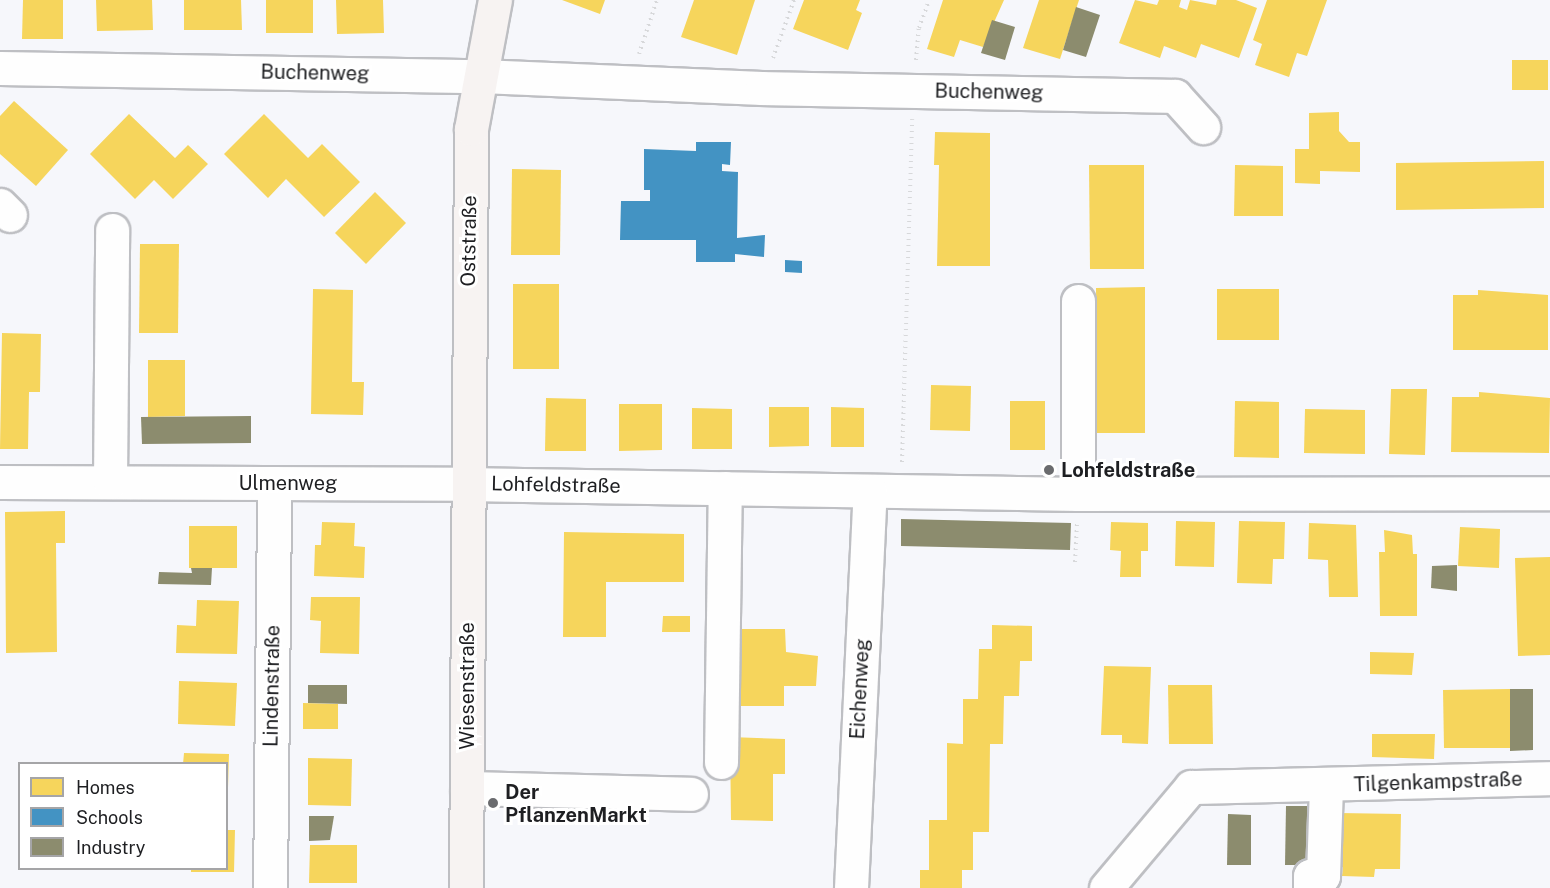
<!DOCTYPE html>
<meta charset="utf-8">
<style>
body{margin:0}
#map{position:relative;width:1550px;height:888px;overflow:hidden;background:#f6f7fb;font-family:"Public Sans",sans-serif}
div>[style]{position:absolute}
.homes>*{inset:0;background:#f6d55c}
.schools>*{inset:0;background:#4393c3}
.industry>*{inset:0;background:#8c8c6e}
.path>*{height:4px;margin-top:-2px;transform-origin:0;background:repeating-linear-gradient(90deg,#d7d8da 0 1.5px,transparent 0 6px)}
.roads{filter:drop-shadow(2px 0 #bebfc3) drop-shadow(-2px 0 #bebfc3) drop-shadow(0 2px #bebfc3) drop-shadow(0 -2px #bebfc3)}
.minor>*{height:33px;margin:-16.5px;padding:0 16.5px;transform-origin:16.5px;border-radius:16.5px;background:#fefefe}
.major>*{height:33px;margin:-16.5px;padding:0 16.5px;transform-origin:16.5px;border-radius:16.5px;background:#f7f3f2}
.dots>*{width:16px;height:16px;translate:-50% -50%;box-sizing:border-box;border:3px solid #fff;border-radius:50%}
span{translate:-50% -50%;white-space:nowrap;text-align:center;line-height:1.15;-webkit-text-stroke:6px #fff;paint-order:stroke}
.street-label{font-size:20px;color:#1e1f22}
.poi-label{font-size:20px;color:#1e1f22;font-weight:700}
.left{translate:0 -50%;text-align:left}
.legend{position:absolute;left:18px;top:762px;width:210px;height:108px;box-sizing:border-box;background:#fff;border:2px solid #a5a5a7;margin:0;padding:8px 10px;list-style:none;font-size:18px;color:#1e1f22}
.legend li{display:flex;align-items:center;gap:12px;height:30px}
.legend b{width:30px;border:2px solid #a5a5a7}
</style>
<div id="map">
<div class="homes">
<div style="clip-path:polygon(23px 0,63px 0,63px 39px,22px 39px)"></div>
<div style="clip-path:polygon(96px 0,152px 0,153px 30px,97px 31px)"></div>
<div style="clip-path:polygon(184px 0,241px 0,242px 30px,184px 30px)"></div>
<div style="clip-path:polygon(266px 0,313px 0,313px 33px,266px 33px)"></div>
<div style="clip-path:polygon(336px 0,383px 0,384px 33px,337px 34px)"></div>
<div style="clip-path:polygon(562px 0,605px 0,600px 14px)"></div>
<div style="clip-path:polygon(694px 0,755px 0,737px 55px,681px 37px)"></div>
<div style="clip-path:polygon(804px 0,860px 0,856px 10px,862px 13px,848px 50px,793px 29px)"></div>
<div style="clip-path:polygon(943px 0,1004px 0,983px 47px,960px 40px,954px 57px,927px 49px)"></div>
<div style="clip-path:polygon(1039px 0,1079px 0,1060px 59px,1023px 48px)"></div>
<div style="clip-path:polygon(1135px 0,1157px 5px,1159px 0,1181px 0,1179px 7px,1187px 10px,1190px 0,1216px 5px,1217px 0,1236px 0,1257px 8px,1239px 58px,1201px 44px,1196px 58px,1164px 46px,1160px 58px,1119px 43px)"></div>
<div style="clip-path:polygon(1267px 0,1327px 0,1307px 56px,1297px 53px,1289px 77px,1255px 65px,1262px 44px,1253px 40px)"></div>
<div style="clip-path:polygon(1512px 60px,1548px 60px,1548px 90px,1512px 90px)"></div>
<div style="clip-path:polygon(14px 101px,68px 150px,36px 186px,0 154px,0 116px)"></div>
<div style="clip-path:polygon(1339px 112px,1339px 131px,1349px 142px,1360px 142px,1360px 172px,1320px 171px,1320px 184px,1295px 183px,1295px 149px,1309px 149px,1309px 113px)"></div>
<div style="clip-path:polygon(129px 114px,175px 158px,188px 145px,208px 164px,173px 199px,154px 180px,135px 199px,90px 154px)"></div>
<div style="clip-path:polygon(264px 114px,308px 158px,322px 144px,360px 182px,324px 217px,286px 179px,268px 198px,224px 154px)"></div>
<div style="clip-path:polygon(935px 132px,990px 133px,990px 266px,937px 266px,939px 165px,934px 165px)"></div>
<div style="clip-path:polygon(1544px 161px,1544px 208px,1396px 210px,1396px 163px)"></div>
<div style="clip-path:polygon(1089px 165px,1144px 165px,1144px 269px,1090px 269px)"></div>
<div style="clip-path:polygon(1235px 165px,1283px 166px,1283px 216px,1234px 216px)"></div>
<div style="clip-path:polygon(512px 169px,561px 170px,560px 255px,511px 255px)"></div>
<div style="clip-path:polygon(375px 192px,406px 223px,366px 264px,335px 233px)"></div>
<div style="clip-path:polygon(140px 244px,179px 244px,178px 333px,139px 333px)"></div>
<div style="clip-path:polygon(513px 284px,559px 284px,559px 369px,513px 369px)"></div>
<div style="clip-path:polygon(1145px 287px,1145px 433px,1097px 433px,1096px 288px)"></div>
<div style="clip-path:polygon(313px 289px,353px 290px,352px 382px,364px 382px,363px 415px,311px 414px)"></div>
<div style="clip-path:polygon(1217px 289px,1279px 289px,1279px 340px,1217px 340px)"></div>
<div style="clip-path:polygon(1478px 290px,1548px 295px,1548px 350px,1453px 350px,1453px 295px,1478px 295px)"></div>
<div style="clip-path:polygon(2px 333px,41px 334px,40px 392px,29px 392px,28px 449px,0 449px)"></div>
<div style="clip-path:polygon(148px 360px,185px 360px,185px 416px,148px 417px)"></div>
<div style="clip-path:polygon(931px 385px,971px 386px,970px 431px,930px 430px)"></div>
<div style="clip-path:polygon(1391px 389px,1427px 389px,1425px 455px,1389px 454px)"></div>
<div style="clip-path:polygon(1479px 392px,1550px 398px,1549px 453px,1451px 452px,1452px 397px,1479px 397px)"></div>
<div style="clip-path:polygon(546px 398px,586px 399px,586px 451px,545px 451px)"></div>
<div style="clip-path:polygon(1010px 401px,1045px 401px,1045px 450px,1010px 450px)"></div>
<div style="clip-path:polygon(1235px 401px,1279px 402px,1279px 458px,1234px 457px)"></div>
<div style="clip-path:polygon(619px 404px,662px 404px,662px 450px,619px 451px)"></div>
<div style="clip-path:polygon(769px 407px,809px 407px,809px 446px,769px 447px)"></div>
<div style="clip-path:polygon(831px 407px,864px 408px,864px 447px,831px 447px)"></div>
<div style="clip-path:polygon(692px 408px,732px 409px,732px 449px,692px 449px)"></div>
<div style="clip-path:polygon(1305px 409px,1365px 410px,1365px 454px,1304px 453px)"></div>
<div style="clip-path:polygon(65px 511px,65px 543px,56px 543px,57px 652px,6px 653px,5px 512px)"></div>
<div style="clip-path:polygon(1176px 521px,1215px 522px,1214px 567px,1175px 566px)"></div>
<div style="clip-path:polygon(1239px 521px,1285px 522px,1284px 559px,1273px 559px,1272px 584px,1237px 583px)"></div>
<div style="clip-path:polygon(322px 522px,355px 523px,354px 546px,365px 547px,364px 578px,314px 576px,315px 545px,321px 545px)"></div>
<div style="clip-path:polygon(1111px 522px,1148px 523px,1148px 551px,1141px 551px,1141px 577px,1120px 577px,1121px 551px,1110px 550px)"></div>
<div style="clip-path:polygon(1309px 523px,1356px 525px,1358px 597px,1329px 597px,1328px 560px,1308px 559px)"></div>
<div style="clip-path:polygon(189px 526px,237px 526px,237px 568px,189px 568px)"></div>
<div style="clip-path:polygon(1460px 527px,1500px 529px,1499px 568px,1458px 566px)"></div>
<div style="clip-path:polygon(1384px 530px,1412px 535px,1413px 554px,1417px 554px,1417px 616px,1380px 616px,1379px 552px,1385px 552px)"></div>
<div style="clip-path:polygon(564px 532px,684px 534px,684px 582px,606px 582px,606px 637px,563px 637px)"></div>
<div style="clip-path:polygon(1550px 557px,1550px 655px,1518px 656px,1515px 558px)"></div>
<div style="clip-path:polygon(311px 597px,360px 597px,359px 654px,320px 653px,321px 621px,310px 620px)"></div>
<div style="clip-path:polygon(197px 600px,239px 601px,237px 654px,176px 653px,177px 625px,196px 626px)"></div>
<div style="clip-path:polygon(663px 616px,690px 616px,690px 632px,662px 632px)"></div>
<div style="clip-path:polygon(992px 625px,1032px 626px,1032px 661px,1020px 661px,1019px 696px,1004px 696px,1003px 744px,990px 744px,989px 832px,973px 832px,973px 870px,962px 870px,962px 888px,920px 888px,920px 870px,929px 870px,929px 820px,947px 820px,947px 743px,963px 744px,963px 699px,978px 699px,979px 649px,992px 649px)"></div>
<div style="clip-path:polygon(738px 629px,785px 629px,786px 652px,818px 656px,816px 686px,784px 686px,784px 706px,740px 706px)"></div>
<div style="clip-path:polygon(1370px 652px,1414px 653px,1412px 675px,1370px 674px)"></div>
<div style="clip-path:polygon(1104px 666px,1151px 667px,1148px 744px,1122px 743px,1122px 735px,1101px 735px)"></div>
<div style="clip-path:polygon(179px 681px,237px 683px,235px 726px,178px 724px)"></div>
<div style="clip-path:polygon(1168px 685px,1212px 685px,1213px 744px,1169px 744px)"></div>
<div style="clip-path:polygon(1510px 689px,1510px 748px,1444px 748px,1443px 690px)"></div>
<div style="clip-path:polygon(303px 703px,338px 704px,338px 729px,303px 729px)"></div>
<div style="clip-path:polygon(1372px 734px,1435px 734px,1434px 759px,1372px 757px)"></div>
<div style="clip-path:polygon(730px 737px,785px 739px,785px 774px,773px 774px,773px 821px,731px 820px)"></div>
<div style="clip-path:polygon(184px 753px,229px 754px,228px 788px,226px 764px,183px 764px)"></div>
<div style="clip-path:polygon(308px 758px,352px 759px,351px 806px,308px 805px)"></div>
<div style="clip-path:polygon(1339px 813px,1401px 814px,1400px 869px,1375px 869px,1374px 877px,1342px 876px,1343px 867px,1338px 867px)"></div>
<div style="clip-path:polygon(226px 830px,235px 830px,234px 872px,191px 872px,191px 868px,226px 868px)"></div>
<div style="clip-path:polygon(310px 845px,357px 845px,357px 883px,309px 883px)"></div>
</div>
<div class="schools">
<div style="clip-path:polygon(696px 142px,731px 142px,730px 165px,722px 164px,722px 171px,738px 172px,737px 238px,765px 235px,764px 257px,735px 254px,735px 262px,696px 262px,696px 240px,620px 240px,621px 201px,650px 201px,650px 190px,644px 190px,644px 149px,696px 151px)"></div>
<div style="clip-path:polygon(785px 260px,802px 261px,802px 273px,785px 272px)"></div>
</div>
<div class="industry">
<div style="clip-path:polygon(1076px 7px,1100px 15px,1086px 57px,1063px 50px)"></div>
<div style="clip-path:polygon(992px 20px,1015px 27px,1005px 60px,981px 53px)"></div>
<div style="clip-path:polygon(251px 416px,251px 443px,142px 444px,141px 417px)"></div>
<div style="clip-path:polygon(901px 519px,1071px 523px,1070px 550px,901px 546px)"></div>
<div style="clip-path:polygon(1457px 565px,1457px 591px,1431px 588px,1432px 566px)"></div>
<div style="clip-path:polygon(191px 568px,212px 568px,211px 585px,158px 584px,159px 572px,192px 573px)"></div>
<div style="clip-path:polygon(308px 685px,347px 685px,347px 704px,308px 703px)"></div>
<div style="clip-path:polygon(1510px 689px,1533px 689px,1533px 750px,1510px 751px)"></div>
<div style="clip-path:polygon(1286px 806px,1310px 806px,1309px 865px,1285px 865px)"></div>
<div style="clip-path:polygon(1228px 814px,1251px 815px,1251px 865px,1227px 865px)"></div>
<div style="clip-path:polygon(309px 816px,334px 816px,330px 840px,309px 841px)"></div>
</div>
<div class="path">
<div style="left:639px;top:54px;width:57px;rotate:-71.6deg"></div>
<div style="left:773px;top:58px;width:62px;rotate:-70.1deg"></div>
<div style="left:916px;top:60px;width:32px;rotate:-85deg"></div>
<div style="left:919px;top:28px;width:30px;rotate:-70deg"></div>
<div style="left:902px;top:462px;width:343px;rotate:-88.3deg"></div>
<div style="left:1075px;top:562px;width:38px;rotate:-87deg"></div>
</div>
<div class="roads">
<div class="minor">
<div style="left:0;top:68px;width:478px;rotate:1deg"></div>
<div style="left:478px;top:76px;width:284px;rotate:2.4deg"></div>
<div style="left:762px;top:88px;width:413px;rotate:1.1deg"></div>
<div style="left:1175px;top:96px;width:42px;rotate:47.9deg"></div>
<div style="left:0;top:205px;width:14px;rotate:45deg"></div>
<div style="left:0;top:482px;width:467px;rotate:0.2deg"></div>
<div style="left:467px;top:484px;width:611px;rotate:0.94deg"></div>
<div style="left:1078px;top:494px;width:472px;rotate:-0.1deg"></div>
<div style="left:110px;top:482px;width:252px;rotate:-89.5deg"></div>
<div style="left:1078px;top:494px;width:193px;rotate:-90deg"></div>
<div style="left:721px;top:762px;width:274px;rotate:-89.2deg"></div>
<div style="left:467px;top:788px;width:224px;rotate:1.5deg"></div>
<div style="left:270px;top:888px;width:405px;rotate:-89.4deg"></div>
<div style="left:851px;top:888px;width:397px;rotate:-87.3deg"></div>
<div style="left:1106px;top:888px;width:132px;rotate:-49.9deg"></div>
<div style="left:1191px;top:787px;width:359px;rotate:-1.4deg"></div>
<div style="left:1310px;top:888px;width:12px;rotate:-90deg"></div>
<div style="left:1310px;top:876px;width:13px"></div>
<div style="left:1323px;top:876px;width:91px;rotate:-88.1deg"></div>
</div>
<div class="major">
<div style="left:466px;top:888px;width:759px;rotate:-89.62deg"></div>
<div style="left:471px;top:129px;width:131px;rotate:-79.5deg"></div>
</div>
</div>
<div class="dots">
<div style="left:1049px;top:470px;background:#6a6b6e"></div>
<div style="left:493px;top:803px;background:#6a6b6e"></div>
</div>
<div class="street-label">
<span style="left:315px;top:73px;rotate:1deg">Buchenweg</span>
<span style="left:989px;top:92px;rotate:1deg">Buchenweg</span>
<span style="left:469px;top:241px;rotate:-89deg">Oststraße</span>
<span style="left:288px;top:483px">Ulmenweg</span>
<span style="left:556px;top:485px;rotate:1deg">Lohfeldstraße</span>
<span style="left:272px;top:686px;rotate:-89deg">Lindenstraße</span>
<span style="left:467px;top:686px;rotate:-90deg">Wiesenstraße</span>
<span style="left:860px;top:689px;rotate:-87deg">Eichenweg</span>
<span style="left:1438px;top:782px;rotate:-2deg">Tilgenkampstraße</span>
</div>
<div class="poi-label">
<span class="left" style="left:1061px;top:470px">Lohfeldstraße</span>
<span class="left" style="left:505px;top:804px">Der<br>PflanzenMarkt</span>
</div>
<ul class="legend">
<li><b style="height:16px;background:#f6d55c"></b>Homes</li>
<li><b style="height:16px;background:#4393c3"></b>Schools</li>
<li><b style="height:16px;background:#8c8c6e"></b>Industry</li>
</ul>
</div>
